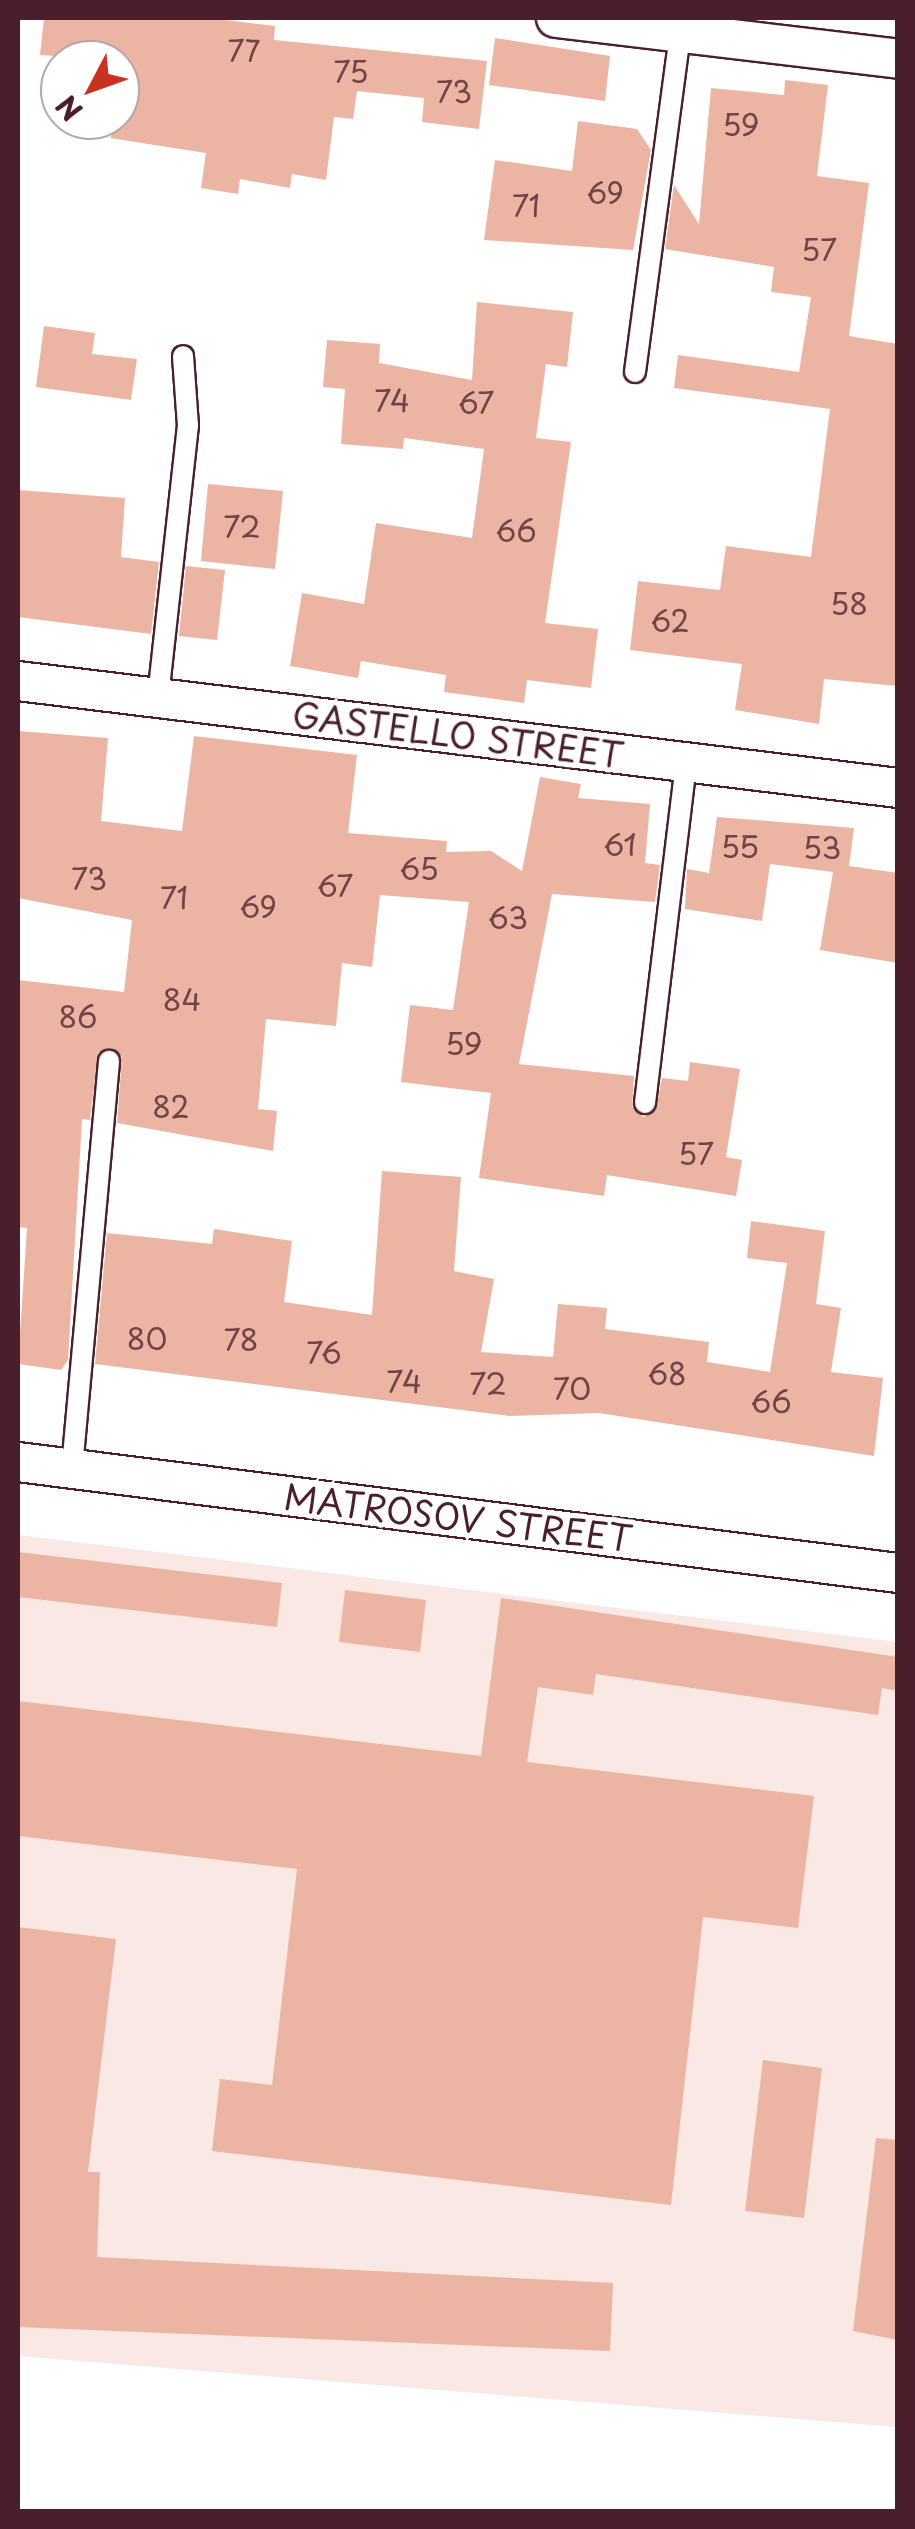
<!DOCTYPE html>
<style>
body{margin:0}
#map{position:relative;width:915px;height:2529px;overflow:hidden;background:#fff;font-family:"Playpen Sans",sans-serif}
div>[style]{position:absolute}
.built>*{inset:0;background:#f9e8e3}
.building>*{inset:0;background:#ecb4a2}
.roads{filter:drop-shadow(2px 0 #4a1f2b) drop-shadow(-2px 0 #4a1f2b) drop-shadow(0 2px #4a1f2b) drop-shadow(0 -2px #4a1f2b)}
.lane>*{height:20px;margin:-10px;padding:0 10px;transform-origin:10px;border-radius:10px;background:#fff}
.street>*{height:38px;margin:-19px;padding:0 19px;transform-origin:19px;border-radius:19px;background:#fff}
span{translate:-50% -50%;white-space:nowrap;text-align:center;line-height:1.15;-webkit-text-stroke:10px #fff;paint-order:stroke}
.number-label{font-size:30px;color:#724449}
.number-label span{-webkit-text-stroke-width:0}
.street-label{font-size:35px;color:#4a1f2b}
.frame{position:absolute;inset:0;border:20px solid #4a1f2b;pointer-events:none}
.north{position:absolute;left:40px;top:40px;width:100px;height:100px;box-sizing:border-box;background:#fff;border:2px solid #b7a5aa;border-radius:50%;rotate:229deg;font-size:28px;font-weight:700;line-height:40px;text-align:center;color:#4a1f2b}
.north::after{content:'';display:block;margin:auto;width:35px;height:45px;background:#c8321e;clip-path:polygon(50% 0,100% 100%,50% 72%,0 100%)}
</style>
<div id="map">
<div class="built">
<div style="clip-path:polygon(18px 1535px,897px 1642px,897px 2427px,18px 2356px)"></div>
</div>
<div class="building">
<div style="clip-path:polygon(44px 18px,208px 18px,275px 26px,274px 40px,487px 61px,479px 129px,422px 122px,424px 98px,357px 91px,353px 119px,334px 117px,326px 180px,292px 174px,290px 188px,240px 179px,238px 194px,201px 188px,206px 153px,110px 138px,120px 120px,121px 60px,40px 55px)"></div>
<div style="clip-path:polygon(495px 38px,610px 56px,605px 101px,489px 85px)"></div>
<div style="clip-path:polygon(785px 80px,828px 85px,817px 176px,869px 183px,849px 336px,898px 344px,898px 686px,824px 679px,819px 724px,735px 710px,742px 664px,630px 650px,638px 581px,720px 590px,726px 546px,811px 557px,830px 409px,674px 388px,678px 355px,799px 372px,811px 297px,771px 292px,774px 267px,665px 249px,674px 185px,699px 224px,711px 88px,784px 95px)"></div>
<div style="clip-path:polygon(578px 121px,637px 129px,651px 150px,633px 250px,484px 240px,495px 160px,572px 171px)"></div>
<div style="clip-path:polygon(477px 302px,573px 312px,567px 367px,546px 364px,536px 438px,571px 442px,545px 623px,598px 629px,591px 688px,527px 680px,524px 703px,444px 692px,446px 675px,361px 661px,358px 678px,290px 666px,302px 593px,364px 604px,376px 523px,472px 538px,484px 449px,404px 438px,403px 449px,341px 444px,345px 389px,323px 387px,327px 340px,380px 344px,379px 363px,472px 380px)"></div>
<div style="clip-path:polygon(44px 326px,95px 333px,92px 354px,137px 359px,131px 400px,36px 387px)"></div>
<div style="clip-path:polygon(208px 484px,283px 491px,275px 569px,201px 561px)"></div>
<div style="clip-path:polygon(18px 490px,125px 498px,121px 557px,159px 562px,151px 634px,18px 617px)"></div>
<div style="clip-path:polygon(186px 566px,225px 570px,217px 640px,179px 636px)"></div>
<div style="clip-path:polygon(18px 731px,108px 738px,101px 821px,182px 831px,194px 736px,357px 755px,348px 833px,447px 841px,446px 852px,491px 851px,522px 871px,540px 777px,581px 784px,578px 798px,650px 804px,645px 863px,660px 865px,655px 902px,552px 894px,519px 1064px,634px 1076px,632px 1107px,644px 1117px,656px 1110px,662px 1078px,688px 1081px,690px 1062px,740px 1069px,726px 1157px,742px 1160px,736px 1196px,607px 1175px,604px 1196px,479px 1178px,491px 1093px,401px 1082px,410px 1005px,453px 1010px,469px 902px,380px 895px,372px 967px,342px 963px,336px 1026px,266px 1019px,258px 1109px,277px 1111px,273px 1151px,117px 1123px,122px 1056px,98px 1052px,90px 1120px,82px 1119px,68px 1360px,61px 1370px,18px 1364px,27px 1228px,18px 1227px,18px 980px,124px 992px,132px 920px,18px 898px)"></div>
<div style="clip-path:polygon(717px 817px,854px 828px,849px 866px,898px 873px,898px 963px,820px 950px,833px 872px,770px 864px,762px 921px,685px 909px,687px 869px,709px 873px)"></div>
<div style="clip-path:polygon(382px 1171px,461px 1177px,454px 1271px,494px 1279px,481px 1352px,553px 1357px,558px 1304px,607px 1308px,605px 1329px,709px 1342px,707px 1362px,770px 1372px,787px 1263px,747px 1258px,751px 1221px,825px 1231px,816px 1304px,841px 1308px,831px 1372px,883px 1378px,874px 1456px,599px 1413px,510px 1416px,95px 1364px,107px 1233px,212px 1244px,214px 1229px,292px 1241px,284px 1302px,372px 1315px)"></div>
<div style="clip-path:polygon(18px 1552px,282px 1583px,277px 1627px,18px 1597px)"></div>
<div style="clip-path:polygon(345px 1590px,426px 1600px,420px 1652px,339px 1642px)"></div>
<div style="clip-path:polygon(501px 1598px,898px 1657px,898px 1691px,882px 1688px,878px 1715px,596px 1674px,593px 1695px,538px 1687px,527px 1762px,814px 1796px,798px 1928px,703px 1917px,671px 2205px,212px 2151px,220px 2079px,272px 2085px,297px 1869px,18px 1836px,18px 1701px,481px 1756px)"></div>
<div style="clip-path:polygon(18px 1927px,116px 1939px,88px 2172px,100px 2172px,97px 2257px,613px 2283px,610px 2351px,18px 2327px)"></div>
<div style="clip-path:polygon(763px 2060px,822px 2068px,804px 2218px,745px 2211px)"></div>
<div style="clip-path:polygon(876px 2138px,898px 2140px,898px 2340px,853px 2331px)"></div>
</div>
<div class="roads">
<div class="lane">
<div style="left:635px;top:372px;width:342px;rotate:-82.4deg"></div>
<div style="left:158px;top:697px;width:273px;rotate:-83.7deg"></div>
<div style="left:188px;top:426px;width:70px;rotate:-94.1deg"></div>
<div style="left:645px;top:1103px;width:343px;rotate:-83.1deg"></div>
<div style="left:72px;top:1468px;width:409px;rotate:-84.8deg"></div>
</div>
<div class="street">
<div style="left:556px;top:18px;width:344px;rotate:6.8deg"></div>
<div style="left:18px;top:681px;width:886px;rotate:6.93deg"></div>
<div style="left:18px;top:1462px;width:887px;rotate:7.19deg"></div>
</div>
</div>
<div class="number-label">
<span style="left:244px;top:50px">77</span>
<span style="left:351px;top:71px">75</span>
<span style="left:454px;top:91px">73</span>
<span style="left:741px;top:124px">59</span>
<span style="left:605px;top:192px">69</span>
<span style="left:526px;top:205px">71</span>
<span style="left:819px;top:249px">57</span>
<span style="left:392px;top:400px">74</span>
<span style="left:476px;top:402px">67</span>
<span style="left:242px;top:526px">72</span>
<span style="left:516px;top:530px">66</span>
<span style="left:849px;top:603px">58</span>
<span style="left:670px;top:620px">62</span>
<span style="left:620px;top:844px">61</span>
<span style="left:740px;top:846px">55</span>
<span style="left:822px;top:847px">53</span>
<span style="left:419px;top:868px">65</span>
<span style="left:89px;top:878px">73</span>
<span style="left:335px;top:885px">67</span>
<span style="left:174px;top:897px">71</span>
<span style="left:258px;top:906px">69</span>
<span style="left:508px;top:917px">63</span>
<span style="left:182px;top:999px">84</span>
<span style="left:78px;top:1016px">86</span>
<span style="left:464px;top:1043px">59</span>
<span style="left:171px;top:1106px">82</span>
<span style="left:696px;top:1153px">57</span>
<span style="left:147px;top:1338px">80</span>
<span style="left:241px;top:1339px">78</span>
<span style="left:324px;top:1352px">76</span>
<span style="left:667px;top:1373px">68</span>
<span style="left:404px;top:1381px">74</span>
<span style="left:488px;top:1383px">72</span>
<span style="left:572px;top:1388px">70</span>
<span style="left:771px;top:1401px">66</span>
</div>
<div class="street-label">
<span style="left:458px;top:734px;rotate:7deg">GASTELLO STREET</span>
<span style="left:458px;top:1517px;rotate:7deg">MATROSOV STREET</span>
</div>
<div class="frame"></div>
<div class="north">N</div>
</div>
